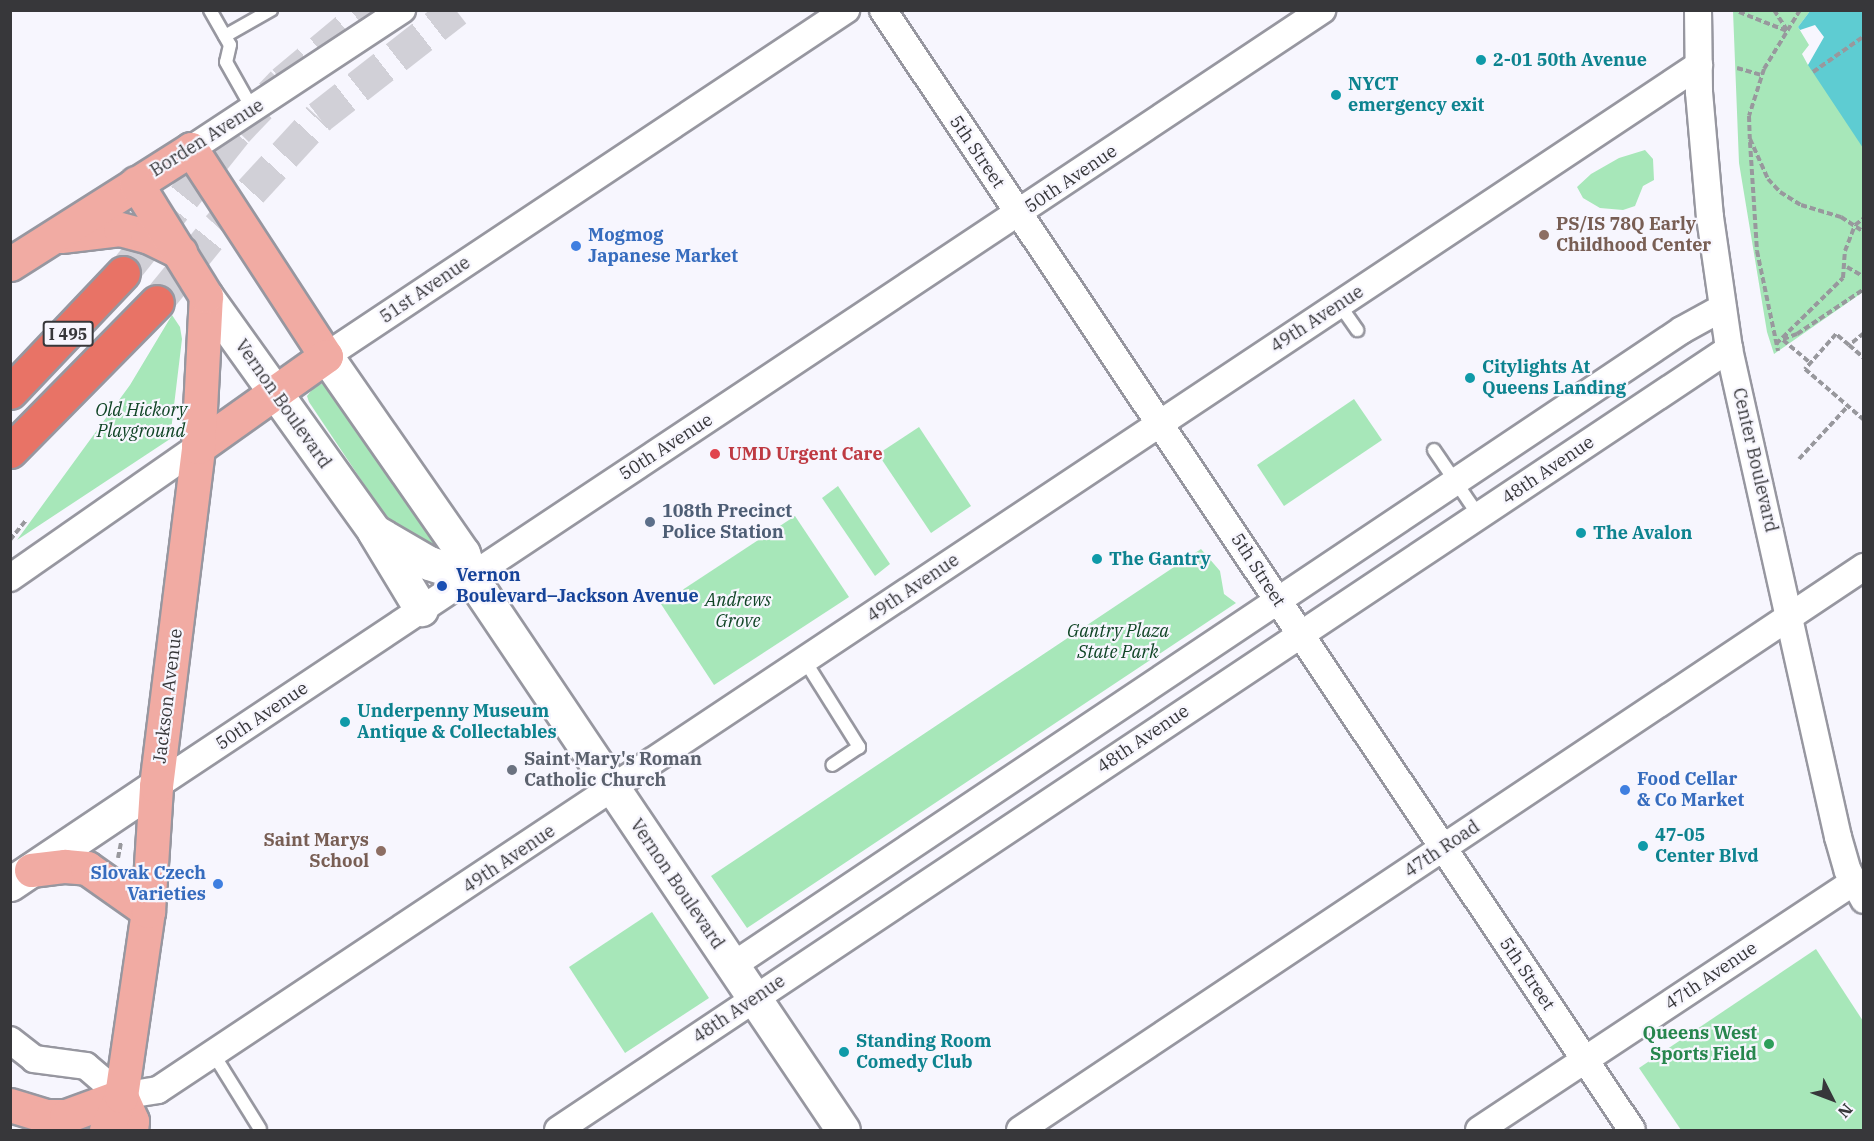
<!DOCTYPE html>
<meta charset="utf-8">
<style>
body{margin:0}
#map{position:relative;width:1874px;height:1141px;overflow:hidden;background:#f7f6fe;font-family:"IBM Plex Serif",serif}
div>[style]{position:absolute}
.green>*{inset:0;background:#a7e7b9}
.water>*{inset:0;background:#5eccd2}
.highway-tunnel>*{height:33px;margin-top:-16.5px;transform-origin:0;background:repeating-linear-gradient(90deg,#d1d0d7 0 33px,transparent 0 49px)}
.path>*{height:4px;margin-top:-2px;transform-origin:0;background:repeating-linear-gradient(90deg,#98989d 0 6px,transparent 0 9px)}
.roads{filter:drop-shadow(2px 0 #9797a0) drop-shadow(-2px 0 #9797a0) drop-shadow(0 2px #9797a0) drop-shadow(0 -2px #9797a0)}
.lane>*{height:12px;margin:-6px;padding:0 6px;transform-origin:6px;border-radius:6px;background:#fff}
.street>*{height:26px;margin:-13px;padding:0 13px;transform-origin:13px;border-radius:13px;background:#fff}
.secondary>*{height:33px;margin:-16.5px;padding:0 16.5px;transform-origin:16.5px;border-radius:16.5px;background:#fff}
.primary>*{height:33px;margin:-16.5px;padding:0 16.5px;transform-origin:16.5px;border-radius:16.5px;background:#f1aba3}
.highway>*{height:33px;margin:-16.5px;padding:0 16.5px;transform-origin:16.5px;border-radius:16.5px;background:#e87366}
.dots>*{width:16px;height:16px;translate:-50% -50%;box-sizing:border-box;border:3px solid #f7f6fe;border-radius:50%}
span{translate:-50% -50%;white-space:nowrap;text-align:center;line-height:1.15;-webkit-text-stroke:4.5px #f7f6fe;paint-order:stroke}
.shield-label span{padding:2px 4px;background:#f7f6fe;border:2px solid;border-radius:4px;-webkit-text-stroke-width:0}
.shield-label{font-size:16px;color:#37373a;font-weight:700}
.culture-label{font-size:18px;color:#0d838f;font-weight:700}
.left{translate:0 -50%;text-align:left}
.street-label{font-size:18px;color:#37373a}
.education-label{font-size:18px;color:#785e54;font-weight:700}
.right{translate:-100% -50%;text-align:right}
.shop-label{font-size:18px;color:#366cbe;font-weight:700}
.park-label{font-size:18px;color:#0f4425;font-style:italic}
.health-label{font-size:18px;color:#be3a42;font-weight:700}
.service-label{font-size:18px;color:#4e5e75;font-weight:700}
.transit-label{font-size:18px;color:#164399;font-weight:700}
.worship-label{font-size:18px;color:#5b616d;font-weight:700}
.leisure-label{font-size:18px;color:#27864d;font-weight:700}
.frame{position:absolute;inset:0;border:12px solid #37373a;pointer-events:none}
.north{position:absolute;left:1802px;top:1069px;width:60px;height:60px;-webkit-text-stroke:4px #f7f6fe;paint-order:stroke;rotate:132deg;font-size:16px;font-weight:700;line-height:24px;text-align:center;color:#37373a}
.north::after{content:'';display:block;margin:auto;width:21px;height:27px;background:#37373a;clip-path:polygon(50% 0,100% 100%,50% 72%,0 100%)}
</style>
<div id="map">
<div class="green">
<div style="clip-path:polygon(1733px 11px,1810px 11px,1798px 27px,1809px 45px,1802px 54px,1808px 65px,1863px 28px,1863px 292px,1774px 354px,1767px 332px,1739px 163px)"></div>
<div style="clip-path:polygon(1645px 150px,1653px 159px,1654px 180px,1643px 186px,1635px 206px,1623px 210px,1600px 208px,1583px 198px,1577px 187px,1591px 174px,1619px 158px)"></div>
<div style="clip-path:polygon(172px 315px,180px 327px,182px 339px,170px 439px,17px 540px,130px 385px)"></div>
<div style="clip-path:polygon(328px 382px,444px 553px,400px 538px,309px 402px,307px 396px,315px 386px)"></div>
<div style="clip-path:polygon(1354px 399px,1382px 440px,1284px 506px,1257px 465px)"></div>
<div style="clip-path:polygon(919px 427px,971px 506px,931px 533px,878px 454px)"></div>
<div style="clip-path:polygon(838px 486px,890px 564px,875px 576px,822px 498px)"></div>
<div style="clip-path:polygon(795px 516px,849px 597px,714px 685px,661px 604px)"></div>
<div style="clip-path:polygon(1201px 549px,1220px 571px,1224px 594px,1236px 603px,747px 928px,711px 876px)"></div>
<div style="clip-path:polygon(652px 912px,709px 998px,625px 1053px,569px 967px)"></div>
<div style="clip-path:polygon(1816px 949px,1863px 1021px,1863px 1130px,1681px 1130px,1639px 1068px)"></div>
</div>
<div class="water">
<div style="clip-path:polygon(1810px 11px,1863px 11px,1863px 148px,1808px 65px,1824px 37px,1815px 25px,1800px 30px,1798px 27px)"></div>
</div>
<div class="highway-tunnel">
<div style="left:123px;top:273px;width:183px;rotate:-51.4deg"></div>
<div style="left:237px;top:130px;width:66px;rotate:-46.2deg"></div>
<div style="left:283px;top:82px;width:112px;rotate:-39.9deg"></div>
<div style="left:157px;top:302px;width:97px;rotate:-50.9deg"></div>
<div style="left:218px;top:227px;width:149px;rotate:-47.4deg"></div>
<div style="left:319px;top:117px;width:174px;rotate:-38deg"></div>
</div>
<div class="path">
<div style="left:1774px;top:10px;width:24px;rotate:57deg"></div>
<div style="left:1800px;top:10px;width:69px;rotate:121.4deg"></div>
<div style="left:1764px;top:69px;width:49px;rotate:107.7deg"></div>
<div style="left:1749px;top:116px;width:23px;rotate:88deg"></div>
<div style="left:1750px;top:139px;width:44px;rotate:65.8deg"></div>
<div style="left:1768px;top:179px;width:18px;rotate:47deg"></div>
<div style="left:1780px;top:192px;width:25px;rotate:32deg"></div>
<div style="left:1801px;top:205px;width:42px;rotate:16.7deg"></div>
<div style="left:1841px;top:217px;width:27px;rotate:33deg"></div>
<div style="left:1739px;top:12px;width:52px;rotate:21.6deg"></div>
<div style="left:1737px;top:68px;width:25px;rotate:16deg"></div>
<div style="left:1813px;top:72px;width:62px;rotate:-35.2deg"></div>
<div style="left:1750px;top:142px;width:109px;rotate:86.3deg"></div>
<div style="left:1757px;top:251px;width:102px;rotate:78.1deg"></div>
<div style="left:1847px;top:267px;width:20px;rotate:30deg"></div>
<div style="left:1864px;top:333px;width:19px;rotate:141deg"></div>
<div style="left:1849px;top:345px;width:17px;rotate:-140deg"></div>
<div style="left:1836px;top:334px;width:47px;rotate:131.5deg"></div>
<div style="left:1805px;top:369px;width:78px;rotate:40.8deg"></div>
<div style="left:1783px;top:339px;width:15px;rotate:-20deg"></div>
<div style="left:1797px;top:334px;width:81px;rotate:-33.9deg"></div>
<div style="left:1783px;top:340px;width:35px;rotate:40deg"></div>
<div style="left:1776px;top:344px;width:94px;rotate:-44.6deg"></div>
<div style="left:1843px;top:278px;width:27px;rotate:-86deg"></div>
<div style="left:1845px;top:251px;width:28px;rotate:-69deg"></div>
<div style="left:1855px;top:225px;width:11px;rotate:-38deg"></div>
<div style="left:1849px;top:345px;width:20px;rotate:41deg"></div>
<div style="left:1799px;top:459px;width:72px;rotate:-47.2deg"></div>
<div style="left:10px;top:540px;width:26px;rotate:-51deg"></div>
<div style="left:118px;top:858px;width:16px;rotate:-79deg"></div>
</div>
<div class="roads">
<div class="lane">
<div style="left:210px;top:10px;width:40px;rotate:60.3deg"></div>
<div style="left:230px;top:45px;width:17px;rotate:103deg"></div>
<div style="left:226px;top:62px;width:55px;rotate:60.6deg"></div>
<div style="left:225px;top:36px;width:53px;rotate:-29.5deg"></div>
<div style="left:1339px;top:304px;width:32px;rotate:55deg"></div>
<div style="left:1434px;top:450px;width:80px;rotate:55.7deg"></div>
<div style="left:805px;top:661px;width:102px;rotate:57.9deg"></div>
<div style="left:859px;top:747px;width:32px;rotate:146deg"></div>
<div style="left:214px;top:1055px;width:87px;rotate:58.1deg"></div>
</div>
<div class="street">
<div style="left:883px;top:10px;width:1347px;rotate:56.23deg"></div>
<div style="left:1698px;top:10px;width:82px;rotate:89.3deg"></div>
<div style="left:1699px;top:92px;width:125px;rotate:85deg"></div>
<div style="left:1710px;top:217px;width:133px;rotate:81.8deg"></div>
<div style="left:1729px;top:349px;width:500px;rotate:77.41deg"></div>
<div style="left:1838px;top:837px;width:35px;rotate:74deg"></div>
<div style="left:1848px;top:871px;width:33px;rotate:61deg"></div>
<div style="left:191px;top:149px;width:253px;rotate:-33.4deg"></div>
<div style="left:326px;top:356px;width:625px;rotate:-33.64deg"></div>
<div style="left:10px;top:578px;width:229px;rotate:-34.9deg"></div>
<div style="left:156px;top:786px;width:1401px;rotate:-33.64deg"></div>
<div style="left:732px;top:966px;width:1143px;rotate:-33.8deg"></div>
<div style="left:1682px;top:330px;width:46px;rotate:-28.8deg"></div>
<div style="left:10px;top:1040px;width:31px;rotate:38deg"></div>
<div style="left:34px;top:1059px;width:52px;rotate:7.7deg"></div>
<div style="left:86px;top:1066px;width:46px;rotate:40.6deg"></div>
<div style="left:121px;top:1096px;width:37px;rotate:-9deg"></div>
<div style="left:158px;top:1090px;width:1851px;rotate:-33.63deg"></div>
<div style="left:558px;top:1130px;width:1408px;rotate:-33.7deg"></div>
<div style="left:1020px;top:1130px;width:1015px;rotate:-33.71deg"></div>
<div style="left:1479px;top:1130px;width:449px;rotate:-33.5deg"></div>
</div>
<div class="secondary">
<div style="left:206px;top:296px;width:289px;rotate:54.4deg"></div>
<div style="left:374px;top:531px;width:64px;rotate:30.2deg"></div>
<div style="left:429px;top:563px;width:44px;rotate:18.4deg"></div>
<div style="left:326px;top:356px;width:240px;rotate:55.2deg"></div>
<div style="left:463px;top:553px;width:25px;rotate:72deg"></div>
<div style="left:471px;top:577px;width:666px;rotate:56.07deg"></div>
<div style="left:375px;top:533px;width:89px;rotate:58.8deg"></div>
<div style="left:10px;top:884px;width:176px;rotate:-33.9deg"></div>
</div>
<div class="primary">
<div style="left:61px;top:236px;width:59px;rotate:-6.8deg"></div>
<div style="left:120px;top:229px;width:28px;rotate:15deg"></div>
<div style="left:147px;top:236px;width:37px;rotate:26deg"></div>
<div style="left:10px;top:264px;width:214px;rotate:-32.4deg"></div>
<div style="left:191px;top:149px;width:247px;rotate:56.9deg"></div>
<div style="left:326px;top:356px;width:157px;rotate:144.6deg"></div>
<div style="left:31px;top:870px;width:34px;rotate:-7deg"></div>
<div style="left:65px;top:866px;width:22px;rotate:5deg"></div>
<div style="left:87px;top:868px;width:75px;rotate:35.2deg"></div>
<div style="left:121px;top:1096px;width:27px;rotate:66deg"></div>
<div style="left:132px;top:1121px;width:9px;rotate:96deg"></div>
<div style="left:10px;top:1105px;width:37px;rotate:17deg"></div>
<div style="left:45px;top:1116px;width:21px"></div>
<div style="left:66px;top:1116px;width:59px;rotate:-20deg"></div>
<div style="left:106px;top:1130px;width:37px;rotate:-66deg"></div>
<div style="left:121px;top:1096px;width:187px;rotate:-81.7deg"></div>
<div style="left:148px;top:911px;width:125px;rotate:-86.3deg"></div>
<div style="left:156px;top:786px;width:342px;rotate:-82.9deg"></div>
<div style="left:198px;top:447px;width:151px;rotate:-87deg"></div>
<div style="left:206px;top:296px;width:133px;rotate:-121.8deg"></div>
</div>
<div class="highway">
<div style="left:10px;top:392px;width:164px;rotate:-46.5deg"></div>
<div style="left:10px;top:451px;width:209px;rotate:-45.4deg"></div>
</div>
</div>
<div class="dots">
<div style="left:1481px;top:60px;background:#0f9aa8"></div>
<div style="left:1336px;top:95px;background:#0f9aa8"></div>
<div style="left:1544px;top:235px;background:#8d6e63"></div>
<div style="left:576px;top:246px;background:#3f7fe0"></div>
<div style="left:1470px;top:378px;background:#0f9aa8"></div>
<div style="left:715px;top:454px;background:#e0444e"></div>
<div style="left:650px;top:522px;background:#5c6f8a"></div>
<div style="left:1581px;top:533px;background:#0f9aa8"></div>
<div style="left:1097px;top:559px;background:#0f9aa8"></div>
<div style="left:442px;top:586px;background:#1a4fb4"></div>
<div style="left:345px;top:722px;background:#0f9aa8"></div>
<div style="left:512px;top:770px;background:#6b7280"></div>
<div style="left:1625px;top:790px;background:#3f7fe0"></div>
<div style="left:1643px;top:846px;background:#0f9aa8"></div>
<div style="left:381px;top:851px;background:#8d6e63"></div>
<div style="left:218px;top:884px;background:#3f7fe0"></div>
<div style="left:1769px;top:1044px;background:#2e9e5b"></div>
<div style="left:844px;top:1052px;background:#0f9aa8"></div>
</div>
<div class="shield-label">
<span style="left:68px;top:334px">I 495</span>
</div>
<div class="culture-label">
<span class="left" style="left:1493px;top:60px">2-01 50th Avenue</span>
<span class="left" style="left:1348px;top:95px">NYCT<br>emergency exit</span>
<span class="left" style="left:1482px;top:378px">Citylights At<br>Queens Landing</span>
<span class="left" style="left:1593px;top:533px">The Avalon</span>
<span class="left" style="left:1109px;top:559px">The Gantry</span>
<span class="left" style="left:357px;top:722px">Underpenny Museum<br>Antique &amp; Collectables</span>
<span class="left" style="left:1655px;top:846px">47-05<br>Center Blvd</span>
<span class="left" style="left:856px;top:1052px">Standing Room<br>Comedy Club</span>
</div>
<div class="street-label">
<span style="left:207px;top:138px;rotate:-32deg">Borden Avenue</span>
<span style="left:977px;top:152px;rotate:56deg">5th Street</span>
<span style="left:1071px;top:179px;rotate:-34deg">50th Avenue</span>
<span style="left:425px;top:290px;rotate:-34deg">51st Avenue</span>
<span style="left:1317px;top:319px;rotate:-33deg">49th Avenue</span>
<span style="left:283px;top:404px;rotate:55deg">Vernon Boulevard</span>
<span style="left:666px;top:447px;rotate:-33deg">50th Avenue</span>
<span style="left:1755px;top:460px;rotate:77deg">Center Boulevard</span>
<span style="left:1548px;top:470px;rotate:-34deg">48th Avenue</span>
<span style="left:1258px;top:570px;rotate:57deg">5th Street</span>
<span style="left:913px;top:588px;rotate:-34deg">49th Avenue</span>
<span style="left:168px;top:696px;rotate:-83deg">Jackson Avenue</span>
<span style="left:262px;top:716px;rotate:-34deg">50th Avenue</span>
<span style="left:1143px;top:739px;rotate:-34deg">48th Avenue</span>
<span style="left:1442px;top:849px;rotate:-34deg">47th Road</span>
<span style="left:509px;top:859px;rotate:-34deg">49th Avenue</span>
<span style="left:677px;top:884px;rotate:56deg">Vernon Boulevard</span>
<span style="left:1527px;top:974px;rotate:56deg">5th Street</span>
<span style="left:1711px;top:976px;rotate:-34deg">47th Avenue</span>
<span style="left:739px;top:1009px;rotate:-34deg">48th Avenue</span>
</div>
<div class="education-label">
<span class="left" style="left:1556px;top:235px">PS/IS 78Q Early<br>Childhood Center</span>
<span class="right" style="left:369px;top:851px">Saint Marys<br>School</span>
</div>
<div class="shop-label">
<span class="left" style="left:588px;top:246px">Mogmog<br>Japanese Market</span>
<span class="left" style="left:1637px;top:790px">Food Cellar<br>&amp; Co Market</span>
<span class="right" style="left:206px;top:884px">Slovak Czech<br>Varieties</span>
</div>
<div class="park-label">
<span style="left:141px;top:421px">Old Hickory<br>Playground</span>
<span style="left:738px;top:611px">Andrews<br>Grove</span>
<span style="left:1118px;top:642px">Gantry Plaza<br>State Park</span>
</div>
<div class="health-label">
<span class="left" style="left:728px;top:454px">UMD Urgent Care</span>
</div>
<div class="service-label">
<span class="left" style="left:662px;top:522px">108th Precinct<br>Police Station</span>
</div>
<div class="transit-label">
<span class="left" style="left:456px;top:586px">Vernon<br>Boulevard–Jackson Avenue</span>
</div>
<div class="worship-label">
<span class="left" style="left:524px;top:770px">Saint Mary's Roman<br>Catholic Church</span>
</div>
<div class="leisure-label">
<span class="right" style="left:1757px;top:1044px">Queens West<br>Sports Field</span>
</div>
<div class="frame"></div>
<div class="north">N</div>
</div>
